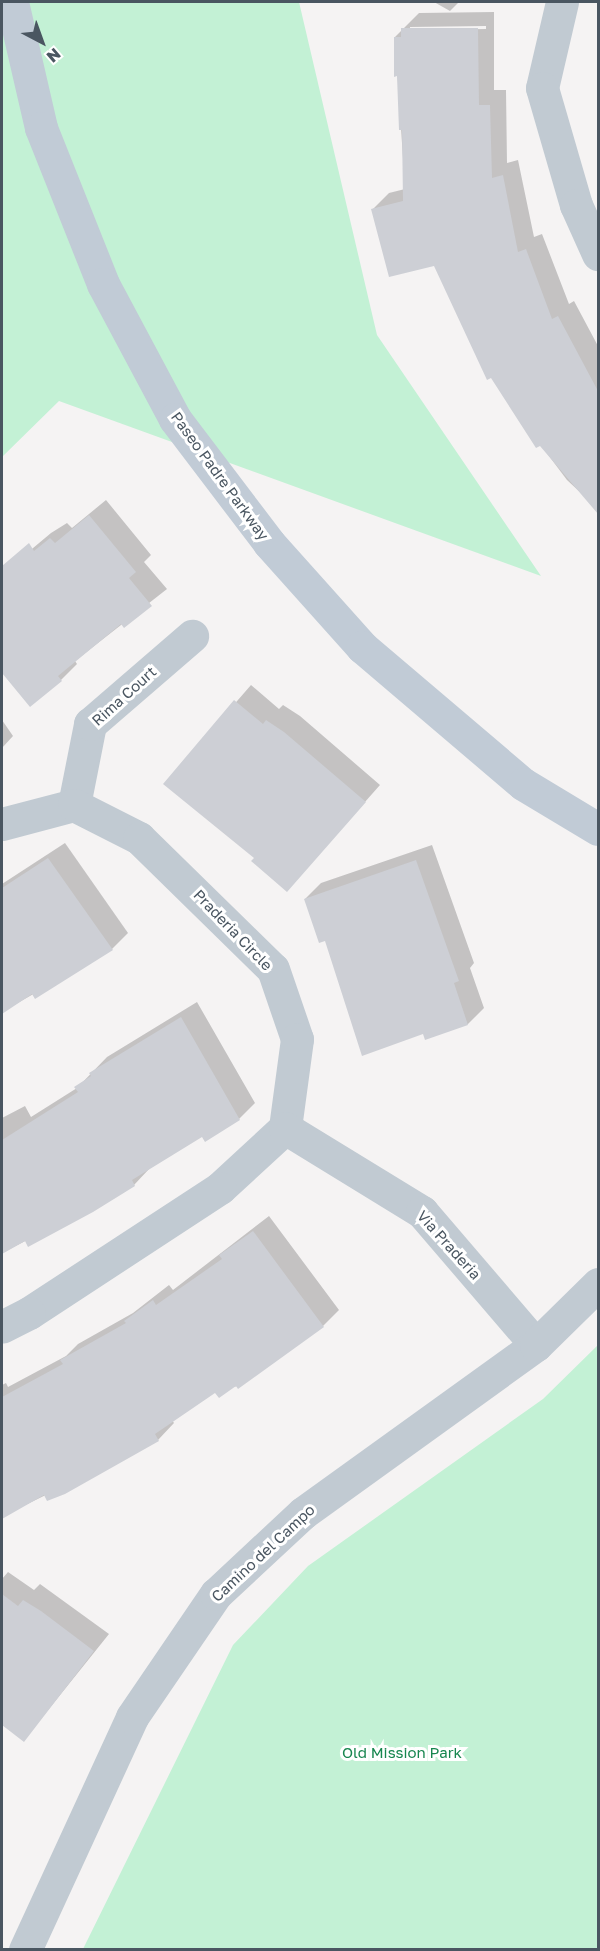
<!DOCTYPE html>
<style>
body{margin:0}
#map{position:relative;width:600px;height:1951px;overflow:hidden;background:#f5f3f3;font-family:"Golos Text",sans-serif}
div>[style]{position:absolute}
.green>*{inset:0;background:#c3f1d5}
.shadow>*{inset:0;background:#0003}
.building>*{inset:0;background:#cdcfd5}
.street>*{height:33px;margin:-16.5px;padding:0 16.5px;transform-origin:16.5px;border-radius:16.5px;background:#c1cad2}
.secondary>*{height:33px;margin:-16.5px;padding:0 16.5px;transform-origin:16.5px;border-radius:16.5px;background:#c1cbd6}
span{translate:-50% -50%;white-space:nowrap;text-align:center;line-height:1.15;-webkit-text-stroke:6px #fff;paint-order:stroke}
.street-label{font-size:15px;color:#4a5661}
.park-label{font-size:15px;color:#17864f}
.frame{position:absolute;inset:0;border:3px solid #4a5661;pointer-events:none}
.north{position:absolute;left:12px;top:12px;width:60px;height:60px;-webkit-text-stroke:4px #fff;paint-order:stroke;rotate:139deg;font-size:16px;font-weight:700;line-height:24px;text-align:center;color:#4a5661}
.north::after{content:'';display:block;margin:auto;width:21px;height:27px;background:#4a5661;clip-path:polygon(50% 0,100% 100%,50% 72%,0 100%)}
</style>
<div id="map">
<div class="green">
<div style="clip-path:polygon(2px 2px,299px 2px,377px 335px,541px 576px,59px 401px,2px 457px)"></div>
<div style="clip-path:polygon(598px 1345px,598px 1949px,83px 1949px,233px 1645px,308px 1566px,543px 1399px)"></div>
</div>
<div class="shadow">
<div style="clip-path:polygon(434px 2px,459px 2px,450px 11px)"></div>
<div style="clip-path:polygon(evenodd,494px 12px,494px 90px,506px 90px,507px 163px,518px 160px,534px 237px,542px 234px,569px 304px,574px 301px,598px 346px,598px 509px,567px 480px,540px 444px,435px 264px,373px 209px,389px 193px,405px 189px,395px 37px,419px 13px,494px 12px,486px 26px,486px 29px,410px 30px,410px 27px,486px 26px)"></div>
<div style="clip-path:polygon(106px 500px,151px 555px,144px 562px,167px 589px,75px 661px,77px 664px,61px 680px,30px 705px,2px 670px,2px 574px,51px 533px,67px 523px,72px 528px)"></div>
<div style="clip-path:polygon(251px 685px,279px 709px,283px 705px,300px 716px,380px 785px,287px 890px,256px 858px,165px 784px)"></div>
<div style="clip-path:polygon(2px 720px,13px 736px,2px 748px)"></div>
<div style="clip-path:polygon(65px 843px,128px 933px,112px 949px,2px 1012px,2px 884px)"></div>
<div style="clip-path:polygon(432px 845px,474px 963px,470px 968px,484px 1008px,468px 1024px,424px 1032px,326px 939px,305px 899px,321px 883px)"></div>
<div style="clip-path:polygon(197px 1002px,255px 1103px,239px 1119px,203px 1135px,150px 1168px,134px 1185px,2px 1253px,2px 1118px,25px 1106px,31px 1117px,77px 1088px,107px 1057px)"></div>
<div style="clip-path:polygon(269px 1216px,339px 1310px,323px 1326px,238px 1386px,215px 1390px,172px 1420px,174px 1423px,158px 1440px,7px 1514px,2px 1503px,2px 1385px,6px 1383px,8px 1387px,66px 1356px,78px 1344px,133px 1313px,169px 1285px,173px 1290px)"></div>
<div style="clip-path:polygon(8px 1572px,34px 1590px,40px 1584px,109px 1634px,24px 1740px,2px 1724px,2px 1579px)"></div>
</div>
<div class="building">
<div style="clip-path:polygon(401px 28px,478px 28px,479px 105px,490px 105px,492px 178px,503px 175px,518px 252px,526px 249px,552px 319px,558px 316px,598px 391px,598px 514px,540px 446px,536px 448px,491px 378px,487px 380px,434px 266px,389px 277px,371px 209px,403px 201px,402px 130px,399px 130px,397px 76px,394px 77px,394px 37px,401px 37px)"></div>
<div style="clip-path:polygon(89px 515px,136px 572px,129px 578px,152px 606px,124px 628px,121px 624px,58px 676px,62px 681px,30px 707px,2px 673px,2px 566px,29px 543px,34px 551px,50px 538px,55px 543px)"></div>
<div style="clip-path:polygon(234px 700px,263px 724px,266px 720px,284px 732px,366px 802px,287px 892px,251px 861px,254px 858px,163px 784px)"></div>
<div style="clip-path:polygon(48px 858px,113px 950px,35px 999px,32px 994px,2px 1014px,2px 888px)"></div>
<div style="clip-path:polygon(416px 860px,459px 981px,454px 983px,468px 1025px,425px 1040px,423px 1034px,362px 1056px,325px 941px,319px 943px,304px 899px)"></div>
<div style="clip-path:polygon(181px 1017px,240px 1120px,205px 1142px,202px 1137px,132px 1180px,135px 1186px,93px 1212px,28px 1247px,25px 1241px,2px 1254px,2px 1140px,78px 1092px,74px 1087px,91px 1076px,89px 1073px)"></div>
<div style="clip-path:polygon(253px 1231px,324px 1327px,238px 1389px,236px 1386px,219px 1398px,215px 1393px,155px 1434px,159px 1441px,65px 1494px,47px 1501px,44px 1495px,2px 1519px,2px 1397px,63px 1364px,60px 1360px,126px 1323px,124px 1321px,153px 1300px,156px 1305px,222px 1259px,219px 1255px)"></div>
<div style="clip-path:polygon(2px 1594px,18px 1606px,23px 1600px,41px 1611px,94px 1651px,24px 1742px,2px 1725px)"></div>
</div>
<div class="street">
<div style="left:562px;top:2px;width:88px;rotate:103.1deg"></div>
<div style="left:542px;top:88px;width:122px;rotate:73.8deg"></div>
<div style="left:576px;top:205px;width:54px;rotate:65.8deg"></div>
<div style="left:74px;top:805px;width:83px;rotate:-78.8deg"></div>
<div style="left:90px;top:724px;width:135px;rotate:-40.8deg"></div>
<div style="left:2px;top:824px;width:74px;rotate:-14.8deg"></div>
<div style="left:74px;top:805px;width:73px;rotate:26.9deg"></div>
<div style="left:139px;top:838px;width:187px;rotate:44.4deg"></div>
<div style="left:273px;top:969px;width:74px;rotate:71.1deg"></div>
<div style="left:297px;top:1039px;width:90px;rotate:97.7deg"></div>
<div style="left:285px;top:1128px;width:88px;rotate:137.3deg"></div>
<div style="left:220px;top:1188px;width:228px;rotate:146.8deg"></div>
<div style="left:29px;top:1313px;width:30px;rotate:153deg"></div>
<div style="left:285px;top:1128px;width:161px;rotate:31.5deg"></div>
<div style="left:422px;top:1212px;width:175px;rotate:49.4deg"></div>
<div style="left:25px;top:1950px;width:256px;rotate:-65.3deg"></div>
<div style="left:132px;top:1717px;width:149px;rotate:-55.7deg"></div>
<div style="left:216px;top:1594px;width:119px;rotate:-43deg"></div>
<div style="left:303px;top:1513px;width:287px;rotate:-35.8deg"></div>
<div style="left:536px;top:1345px;width:87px;rotate:-44.5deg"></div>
</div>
<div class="secondary">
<div style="left:12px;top:2px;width:129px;rotate:77deg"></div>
<div style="left:41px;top:128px;width:168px;rotate:68.3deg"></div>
<div style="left:103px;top:284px;width:153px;rotate:61.9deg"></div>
<div style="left:175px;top:419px;width:156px;rotate:52.8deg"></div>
<div style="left:269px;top:543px;width:140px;rotate:48.2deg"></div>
<div style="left:362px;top:647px;width:211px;rotate:40.4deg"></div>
<div style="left:523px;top:784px;width:87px;rotate:31deg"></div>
</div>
<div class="street-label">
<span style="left:220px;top:476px;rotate:54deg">Paseo Padre Parkway</span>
<span style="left:124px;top:696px;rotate:-42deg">Rima Court</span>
<span style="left:233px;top:930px;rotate:46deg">Praderia Circle</span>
<span style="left:449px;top:1245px;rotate:48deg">Via Praderia</span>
<span style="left:263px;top:1553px;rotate:-43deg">Camino del Campo</span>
</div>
<div class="park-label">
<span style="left:402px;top:1753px">Old Mission Park</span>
</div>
<div class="frame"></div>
<div class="north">N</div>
</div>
